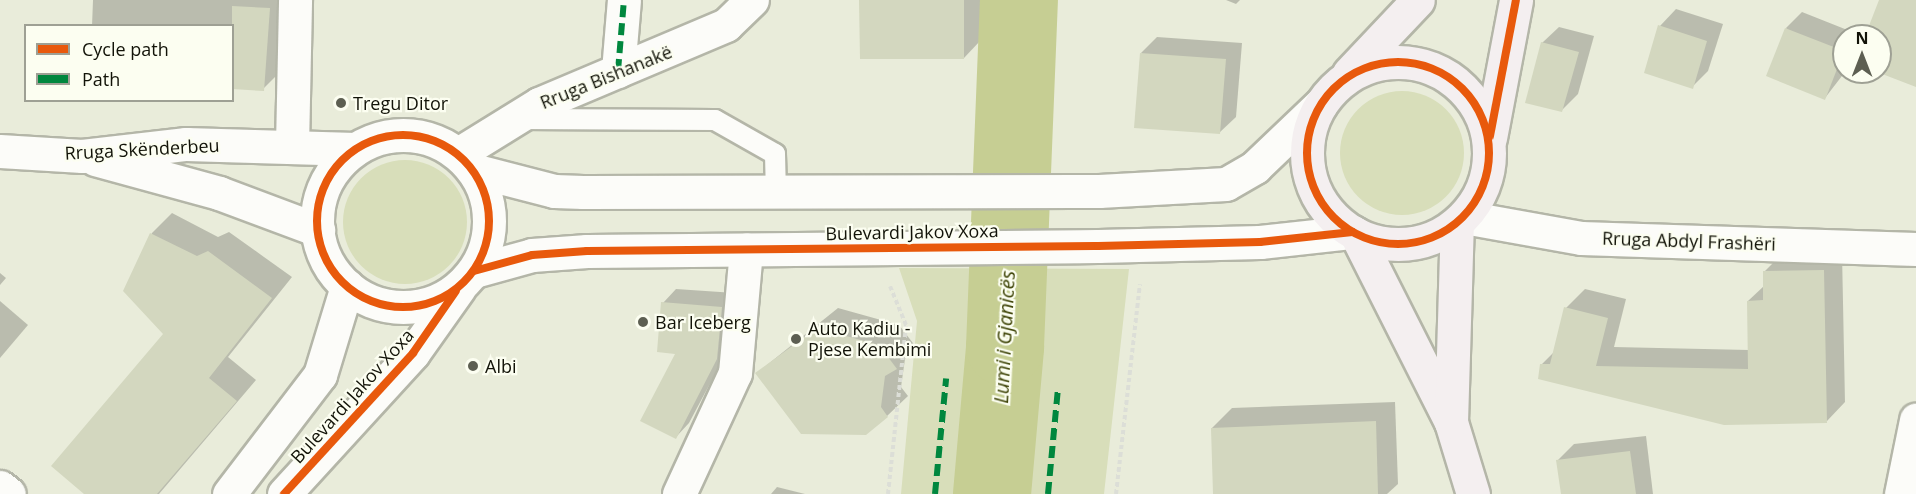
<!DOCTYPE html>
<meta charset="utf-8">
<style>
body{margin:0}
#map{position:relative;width:1916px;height:494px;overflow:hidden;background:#e9ecda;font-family:"Open Sans",sans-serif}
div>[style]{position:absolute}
.green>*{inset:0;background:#d8deba}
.round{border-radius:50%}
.shadow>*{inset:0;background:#0003}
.river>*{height:78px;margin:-39px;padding:0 39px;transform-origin:39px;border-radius:39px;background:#c6ce93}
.building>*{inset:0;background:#d3d7bf}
.path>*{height:4px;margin-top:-2px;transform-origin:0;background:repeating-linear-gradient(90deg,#dcded7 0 4.5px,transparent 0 7.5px)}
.roads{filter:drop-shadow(2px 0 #b4b6a8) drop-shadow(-2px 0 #b4b6a8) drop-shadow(0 2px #b4b6a8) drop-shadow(0 -2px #b4b6a8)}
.lane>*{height:20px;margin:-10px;padding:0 10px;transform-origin:10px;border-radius:10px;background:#fcfcf9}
.street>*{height:33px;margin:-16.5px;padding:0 16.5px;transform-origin:16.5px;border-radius:16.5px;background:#fcfcf9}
.secondary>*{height:33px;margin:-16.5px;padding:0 16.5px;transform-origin:16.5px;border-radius:16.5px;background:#fcfcf9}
.secondary>.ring{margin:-16.5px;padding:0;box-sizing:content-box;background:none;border:33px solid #fcfcf9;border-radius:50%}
.primary>*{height:33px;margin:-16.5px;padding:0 16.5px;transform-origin:16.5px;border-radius:16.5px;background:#f4eff0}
.primary>.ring{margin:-16.5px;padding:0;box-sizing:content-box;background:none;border:33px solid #f4eff0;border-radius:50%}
.quiet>*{height:6px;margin-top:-3px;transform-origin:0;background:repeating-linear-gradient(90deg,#00873e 0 12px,transparent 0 18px)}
.cycleway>*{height:8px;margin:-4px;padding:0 4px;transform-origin:4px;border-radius:4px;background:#e8590c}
.cycleway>.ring{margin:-4px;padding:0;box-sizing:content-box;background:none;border:8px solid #e8590c;border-radius:50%}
.dots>*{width:16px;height:16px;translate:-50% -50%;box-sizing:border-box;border:3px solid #fcfef1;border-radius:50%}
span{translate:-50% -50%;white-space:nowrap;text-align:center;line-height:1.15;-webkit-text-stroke:4.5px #fcfef1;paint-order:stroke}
.street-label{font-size:18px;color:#121308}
.poi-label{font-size:18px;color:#121308}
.left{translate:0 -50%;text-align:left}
.water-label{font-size:20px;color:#3b4103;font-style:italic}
.legend{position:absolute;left:24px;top:24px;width:210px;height:78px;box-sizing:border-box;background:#fcfef1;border:2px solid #9ea094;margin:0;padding:8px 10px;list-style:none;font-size:18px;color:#121308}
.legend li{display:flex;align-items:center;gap:12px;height:30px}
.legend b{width:30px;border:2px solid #9ea094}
.north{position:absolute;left:1832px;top:24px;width:60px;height:60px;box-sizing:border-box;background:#fcfef1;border:2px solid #9ea094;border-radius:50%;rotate:0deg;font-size:16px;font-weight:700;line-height:24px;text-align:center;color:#121308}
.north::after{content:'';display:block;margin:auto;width:21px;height:27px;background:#5d5f52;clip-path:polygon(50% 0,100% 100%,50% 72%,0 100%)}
</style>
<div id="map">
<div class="green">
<div class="round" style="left:1340px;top:91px;width:124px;height:124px"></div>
<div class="round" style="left:343px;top:160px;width:124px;height:124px"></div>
<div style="clip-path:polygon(899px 268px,1129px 269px,1104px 494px,901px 494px,917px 321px)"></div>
</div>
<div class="shadow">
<div style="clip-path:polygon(93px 0,289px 0,284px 68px,263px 89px,232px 26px,92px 26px)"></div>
<div style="clip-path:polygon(861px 0,980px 0,980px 41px,964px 58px)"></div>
<div style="clip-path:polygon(1226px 0,1240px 0,1236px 4px)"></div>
<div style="clip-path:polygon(1676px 9px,1723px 24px,1708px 71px,1692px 87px,1660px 26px)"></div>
<div style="clip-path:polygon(1802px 12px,1860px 35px,1844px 36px,1845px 72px,1825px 98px,1786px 28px)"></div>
<div style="clip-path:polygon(1559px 27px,1594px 36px,1578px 94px,1561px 111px,1542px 43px)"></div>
<div style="clip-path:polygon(1157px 37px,1242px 43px,1236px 117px,1219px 133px,1141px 53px)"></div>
<div style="clip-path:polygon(172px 213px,218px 237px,229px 232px,292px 277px,228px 357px,256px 380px,159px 494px,87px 494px,165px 334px,125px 291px,152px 233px)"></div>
<div style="clip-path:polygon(1842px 252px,1845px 402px,1827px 421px,1541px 365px,1555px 351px,1566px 308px,1585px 289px,1626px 299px,1614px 347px,1749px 350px,1748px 301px,1765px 285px,1764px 272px,1783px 253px)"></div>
<div style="clip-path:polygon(0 273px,6px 278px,0 285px)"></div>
<div style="clip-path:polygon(676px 289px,735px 293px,731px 344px,689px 423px,676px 437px,677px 352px,663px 303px)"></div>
<div style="clip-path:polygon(0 301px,28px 325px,0 358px)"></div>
<div style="clip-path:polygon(838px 308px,899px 325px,916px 347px,905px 359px,901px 387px,908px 396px,887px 416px,757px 373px)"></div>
<div style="clip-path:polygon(1395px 402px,1398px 484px,1387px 494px,1215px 494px,1212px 428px,1232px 408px)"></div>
<div style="clip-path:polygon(1646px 436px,1653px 494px,1562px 494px,1558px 460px,1574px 444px)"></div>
<div style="clip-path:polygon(777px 487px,805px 494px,771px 494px)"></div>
</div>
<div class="river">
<div style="left:992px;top:494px;width:148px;rotate:-84.9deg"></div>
<div style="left:1005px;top:347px;width:347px;rotate:-87.7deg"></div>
</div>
<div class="building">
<div style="clip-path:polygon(859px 0,964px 0,964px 59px,860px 59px)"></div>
<div style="clip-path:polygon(1879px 0,1916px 0,1916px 87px,1877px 72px,1880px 36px,1865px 36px)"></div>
<div style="clip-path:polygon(232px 6px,270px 8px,264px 91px,232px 89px)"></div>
<div style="clip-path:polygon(1658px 25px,1707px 41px,1693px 89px,1644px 73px)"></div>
<div style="clip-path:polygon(1785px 28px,1844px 51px,1825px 100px,1766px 76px)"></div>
<div style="clip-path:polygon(1541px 42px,1579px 52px,1562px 112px,1525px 103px)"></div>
<div style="clip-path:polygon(1140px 53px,1226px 59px,1220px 134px,1134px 128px)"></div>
<div style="clip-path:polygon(150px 233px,197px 256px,208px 251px,272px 298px,209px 378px,237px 401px,157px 494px,84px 494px,51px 466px,163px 334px,123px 291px)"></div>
<div style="clip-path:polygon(1824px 270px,1827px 423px,1724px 425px,1538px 379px,1540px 364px,1550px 364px,1564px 307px,1608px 318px,1596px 366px,1748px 369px,1747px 301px,1763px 300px,1763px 271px)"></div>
<div style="clip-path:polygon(661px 302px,722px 307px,717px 359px,676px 439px,640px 421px,675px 354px,657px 352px)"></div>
<div style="clip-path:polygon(817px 328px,879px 345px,897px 369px,885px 376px,881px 407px,888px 417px,866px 435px,801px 434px,755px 373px)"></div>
<div style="clip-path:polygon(1376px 421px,1378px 494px,1213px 494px,1211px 428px)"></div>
<div style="clip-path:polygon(1630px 451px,1636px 494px,1561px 494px,1556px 460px)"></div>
</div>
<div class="path">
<div style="left:888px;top:494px;width:170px;rotate:-83.9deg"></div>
<div style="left:906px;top:325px;width:42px;rotate:-112.3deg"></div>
<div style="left:1116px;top:494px;width:211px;rotate:-83.5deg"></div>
</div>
<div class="roads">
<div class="lane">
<div style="left:520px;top:119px;width:195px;rotate:0.3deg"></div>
<div style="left:715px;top:120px;width:69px;rotate:29.5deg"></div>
<div style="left:775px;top:154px;width:40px;rotate:88.6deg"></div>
</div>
<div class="street">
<div style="left:618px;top:71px;width:71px;rotate:-85.2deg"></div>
<div style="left:292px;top:146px;width:146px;rotate:-88.8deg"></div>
<div style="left:458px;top:154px;width:95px;rotate:-31.7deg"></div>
<div style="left:539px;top:104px;width:203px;rotate:-22.9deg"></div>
<div style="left:726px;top:25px;width:36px;rotate:-44deg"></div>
<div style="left:1464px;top:217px;width:119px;rotate:10.2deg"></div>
<div style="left:1581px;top:238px;width:335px;rotate:1.9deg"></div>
<div style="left:0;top:487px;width:11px;rotate:38deg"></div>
<div style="left:679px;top:494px;width:133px;rotate:-65.2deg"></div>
<div style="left:735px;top:373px;width:124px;rotate:-84.9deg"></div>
<div style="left:1901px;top:494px;width:76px;rotate:-78.5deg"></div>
</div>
<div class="secondary">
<div class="ring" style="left:317px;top:135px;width:139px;height:139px"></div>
<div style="left:0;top:151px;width:82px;rotate:3.5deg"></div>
<div style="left:82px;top:156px;width:105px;rotate:-6.6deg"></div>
<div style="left:186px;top:144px;width:169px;rotate:1.7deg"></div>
<div style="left:95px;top:159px;width:129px;rotate:15.3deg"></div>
<div style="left:219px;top:193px;width:106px;rotate:20.5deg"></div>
<div style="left:473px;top:170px;width:84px;rotate:14.5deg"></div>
<div style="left:554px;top:191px;width:29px;rotate:2deg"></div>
<div style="left:583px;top:192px;width:516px;rotate:-0.11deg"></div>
<div style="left:1099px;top:191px;width:127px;rotate:-3.2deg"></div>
<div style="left:1226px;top:184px;width:34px;rotate:-30deg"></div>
<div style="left:1255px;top:167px;width:91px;rotate:-43.7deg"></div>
<div style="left:474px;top:271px;width:60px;rotate:-15.4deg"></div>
<div style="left:532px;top:255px;width:55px;rotate:-4.2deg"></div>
<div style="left:587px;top:251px;width:511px;rotate:-0.56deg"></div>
<div style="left:1098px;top:246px;width:162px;rotate:-1.4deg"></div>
<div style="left:1260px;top:242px;width:93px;rotate:-6.2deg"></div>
<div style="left:229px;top:494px;width:150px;rotate:-52.6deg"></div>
<div style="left:320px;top:375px;width:93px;rotate:-73.1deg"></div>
<div style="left:284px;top:494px;width:191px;rotate:-47.5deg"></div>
<div style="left:413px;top:353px;width:80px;rotate:-54.7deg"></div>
</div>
<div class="primary">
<div class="ring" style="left:1307px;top:62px;width:149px;height:149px"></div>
<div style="left:1349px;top:73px;width:100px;rotate:-46.6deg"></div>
<div style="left:1490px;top:138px;width:140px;rotate:-79.3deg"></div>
<div style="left:1356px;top:234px;width:211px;rotate:63.2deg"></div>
<div style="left:1451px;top:422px;width:75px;rotate:73deg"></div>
<div style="left:1451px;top:422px;width:198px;rotate:-88.3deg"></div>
</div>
</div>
<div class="quiet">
<div style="left:618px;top:71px;width:71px;rotate:-85.2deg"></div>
<div style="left:935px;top:494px;width:116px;rotate:-84.5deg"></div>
<div style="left:1048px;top:494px;width:105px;rotate:-84.6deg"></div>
</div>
<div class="cycleway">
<div class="ring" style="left:1307px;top:62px;width:174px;height:174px"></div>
<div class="ring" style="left:317px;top:135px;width:164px;height:164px"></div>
<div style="left:1490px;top:136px;width:138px;rotate:-79.2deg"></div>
<div style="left:474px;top:271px;width:60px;rotate:-15.4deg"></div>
<div style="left:532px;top:255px;width:55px;rotate:-4.2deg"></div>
<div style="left:587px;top:251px;width:511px;rotate:-0.56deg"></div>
<div style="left:1098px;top:246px;width:162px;rotate:-1.4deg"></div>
<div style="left:1260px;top:242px;width:93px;rotate:-6.2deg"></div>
<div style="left:284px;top:494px;width:191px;rotate:-47.5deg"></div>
<div style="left:413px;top:353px;width:75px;rotate:-55.3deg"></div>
</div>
<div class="dots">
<div style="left:341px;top:103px;background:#5d5f52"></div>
<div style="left:643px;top:322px;background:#5d5f52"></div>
<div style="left:796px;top:339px;background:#5d5f52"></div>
<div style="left:473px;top:366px;background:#5d5f52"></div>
</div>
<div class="street-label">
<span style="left:606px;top:77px;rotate:-22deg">Rruga Bishanakë</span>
<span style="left:142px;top:149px;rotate:-3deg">Rruga Skënderbeu</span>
<span style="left:912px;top:232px;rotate:-1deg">Bulevardi Jakov Xoxa</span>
<span style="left:1689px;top:241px;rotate:2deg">Rruga Abdyl Frashëri</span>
<span style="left:352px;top:396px;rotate:-48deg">Bulevardi Jakov Xoxa</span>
</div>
<div class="poi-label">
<span class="left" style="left:353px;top:103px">Tregu Ditor</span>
<span class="left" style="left:655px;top:322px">Bar Iceberg</span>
<span class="left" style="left:808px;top:339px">Auto Kadiu -<br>Pjese Kembimi</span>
<span class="left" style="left:485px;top:366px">Albi</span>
</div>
<div class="water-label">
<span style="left:1004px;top:337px;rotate:-87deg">Lumi i Gjanicës</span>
</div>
<ul class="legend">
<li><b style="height:8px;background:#e8590c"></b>Cycle path</li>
<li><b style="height:8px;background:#00873e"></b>Path</li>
</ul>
<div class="north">N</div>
</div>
